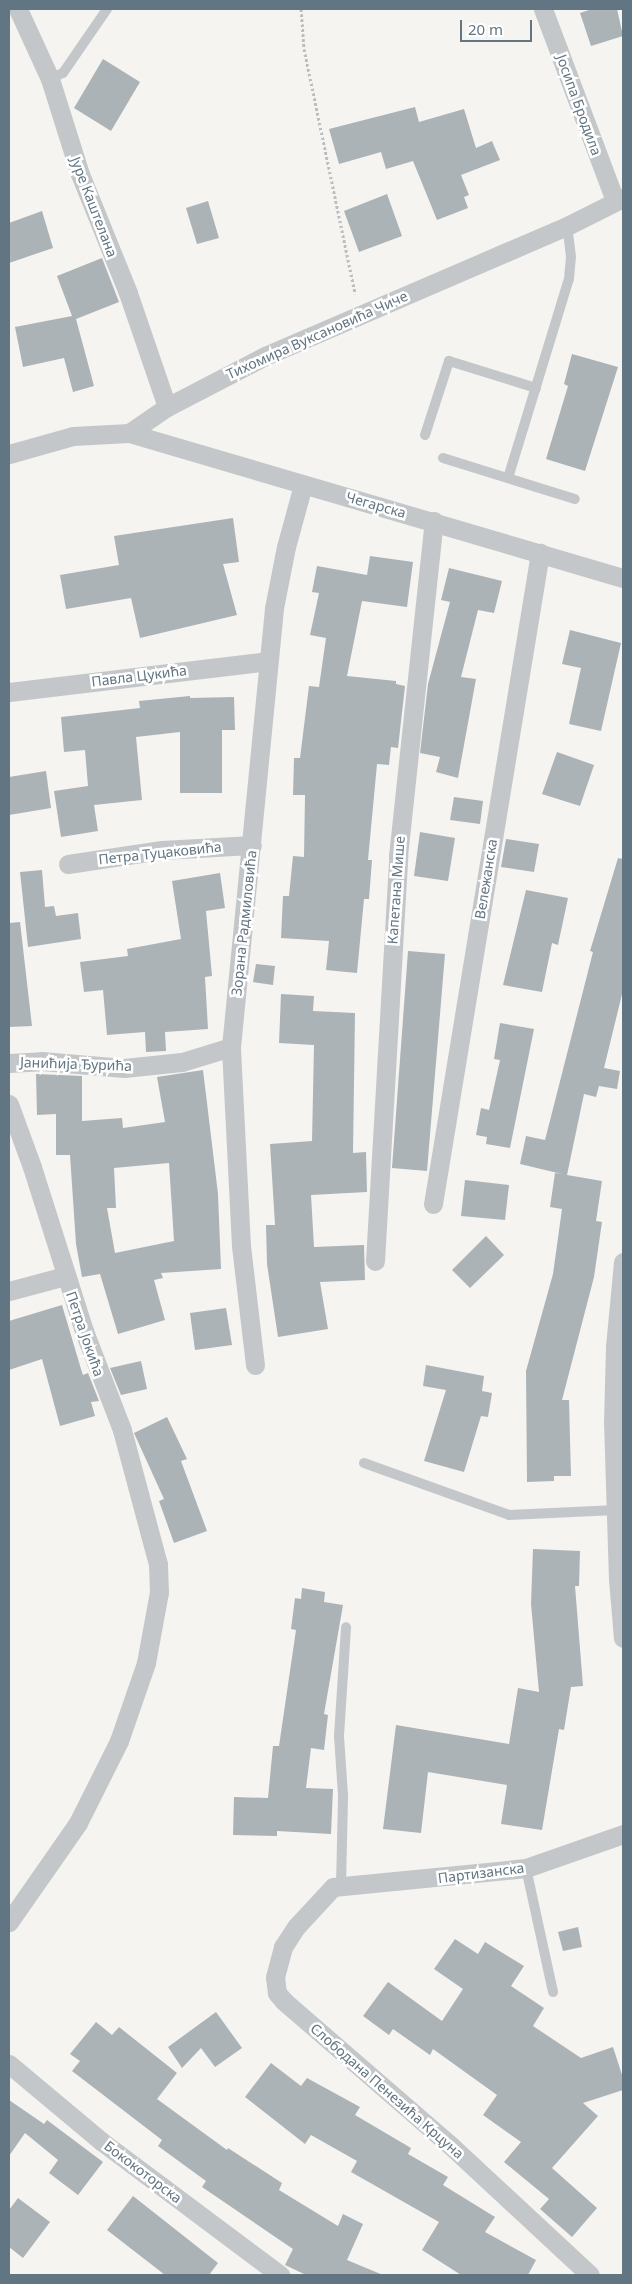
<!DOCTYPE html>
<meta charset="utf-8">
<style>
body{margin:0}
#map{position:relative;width:632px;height:2284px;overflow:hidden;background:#f5f4f0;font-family:"Noto Sans",sans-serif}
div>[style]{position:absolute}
.building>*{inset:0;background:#abb3b7}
.path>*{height:3px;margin-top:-1.5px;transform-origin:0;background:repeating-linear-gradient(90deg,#bbbdbf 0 2.5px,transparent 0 5px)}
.service>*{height:10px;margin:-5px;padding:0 5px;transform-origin:5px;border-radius:5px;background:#c4c7ca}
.minor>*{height:19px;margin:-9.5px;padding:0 9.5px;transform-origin:9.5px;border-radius:9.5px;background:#c4c7ca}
span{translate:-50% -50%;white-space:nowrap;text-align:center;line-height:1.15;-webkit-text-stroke:5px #fff;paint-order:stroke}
.street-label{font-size:14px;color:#627582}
.frame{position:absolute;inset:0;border:10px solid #627582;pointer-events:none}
.scale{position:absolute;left:460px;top:20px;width:72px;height:22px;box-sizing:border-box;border:2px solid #627582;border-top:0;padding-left:6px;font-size:15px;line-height:18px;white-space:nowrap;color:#627582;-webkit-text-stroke:4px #fff;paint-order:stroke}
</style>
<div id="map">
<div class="building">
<div style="clip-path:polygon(592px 9px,617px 9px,623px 36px,591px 46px,580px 13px)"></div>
<div style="clip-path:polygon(103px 59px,140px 82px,111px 131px,74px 108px)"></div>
<div style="clip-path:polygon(415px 107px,419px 122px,464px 109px,476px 148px,492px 141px,500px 160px,461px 175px,469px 195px,464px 197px,468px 208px,437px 220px,413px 161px,386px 169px,381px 152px,339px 164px,329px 129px)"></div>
<div style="clip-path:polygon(387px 194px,402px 236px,359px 252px,344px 211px)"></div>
<div style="clip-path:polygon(208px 201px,219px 238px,197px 244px,186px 208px)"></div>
<div style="clip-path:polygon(42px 211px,53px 248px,9px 263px,9px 223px)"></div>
<div style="clip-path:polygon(102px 258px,119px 302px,76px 319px,94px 386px,73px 392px,64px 358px,23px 367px,15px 327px,72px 316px,57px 276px)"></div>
<div style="clip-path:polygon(572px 354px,618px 367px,585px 471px,546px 459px,568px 386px,564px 384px)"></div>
<div style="clip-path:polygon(233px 518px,239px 562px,223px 564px,237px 615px,140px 638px,131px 598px,66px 609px,60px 575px,119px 565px,114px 536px)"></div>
<div style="clip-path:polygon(370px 556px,413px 562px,407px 607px,362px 601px,347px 676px,396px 681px,396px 684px,405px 686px,398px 748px,391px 747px,389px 765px,377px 764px,368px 860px,372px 860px,369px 899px,364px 899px,357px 973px,326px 970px,329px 941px,281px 938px,283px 896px,289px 896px,293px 856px,304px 857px,305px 795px,293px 795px,294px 758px,300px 758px,309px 686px,319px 687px,326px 638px,310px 635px,319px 593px,312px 592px,317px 566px,367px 575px)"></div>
<div style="clip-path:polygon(449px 568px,502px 581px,494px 613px,478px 610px,461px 677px,476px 679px,458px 778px,436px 772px,440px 757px,420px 753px,428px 684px,450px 602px,441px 600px)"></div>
<div style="clip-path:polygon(570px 630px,621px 643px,601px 731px,569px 724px,581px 668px,562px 664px)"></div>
<div style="clip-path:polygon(190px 696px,190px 698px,234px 697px,235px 730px,222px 730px,222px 793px,180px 793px,180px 732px,136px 737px,142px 800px,94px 805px,98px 831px,61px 837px,54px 791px,88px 786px,85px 750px,64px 752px,61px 717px,140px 708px,139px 701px)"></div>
<div style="clip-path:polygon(557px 752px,594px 765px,580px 806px,542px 794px)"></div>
<div style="clip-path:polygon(46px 771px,51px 808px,9px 815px,9px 777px)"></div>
<div style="clip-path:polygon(454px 797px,483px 801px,480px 824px,450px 820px)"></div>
<div style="clip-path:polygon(420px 832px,455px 838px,448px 881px,414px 876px)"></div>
<div style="clip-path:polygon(506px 839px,539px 844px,534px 872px,501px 867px)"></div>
<div style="clip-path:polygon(618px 858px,623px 859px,623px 990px,604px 1068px,620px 1071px,617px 1089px,599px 1086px,596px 1097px,584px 1094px,567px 1175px,602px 1181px,596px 1221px,602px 1222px,594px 1277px,562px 1400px,569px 1400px,571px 1476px,554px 1476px,554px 1481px,527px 1482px,526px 1371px,553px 1274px,562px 1209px,550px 1207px,555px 1173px,562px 1174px,520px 1164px,526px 1136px,545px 1140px,593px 952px,590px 951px)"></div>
<div style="clip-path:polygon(42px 870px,45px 907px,54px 906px,56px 916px,78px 913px,81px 939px,28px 947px,20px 872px)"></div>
<div style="clip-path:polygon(220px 873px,225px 908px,206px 911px,212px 976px,205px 977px,208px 1029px,165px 1032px,166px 1051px,146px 1052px,145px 1032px,107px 1035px,103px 990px,84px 992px,80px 962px,128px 956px,127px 949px,181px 939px,172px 881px)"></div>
<div style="clip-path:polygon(526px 890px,568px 898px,558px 945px,552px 943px,542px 992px,503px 985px)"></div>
<div style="clip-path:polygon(20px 922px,32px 1026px,9px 1027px,9px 923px)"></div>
<div style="clip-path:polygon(408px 951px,445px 954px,427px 1171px,392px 1168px)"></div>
<div style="clip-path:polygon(256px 964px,275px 966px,273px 985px,253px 982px)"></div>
<div style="clip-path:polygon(281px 994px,314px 996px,313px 1011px,355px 1013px,353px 1153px,366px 1152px,367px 1192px,311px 1195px,314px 1247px,364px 1245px,365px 1280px,320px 1282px,328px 1329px,278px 1337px,267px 1264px,266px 1225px,275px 1225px,270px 1144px,312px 1141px,314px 1045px,279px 1043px)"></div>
<div style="clip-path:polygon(500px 1023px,534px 1029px,510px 1148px,486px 1144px,487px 1137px,476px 1135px,481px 1108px,489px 1110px,500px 1060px,494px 1059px)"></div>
<div style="clip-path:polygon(evenodd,203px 1070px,218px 1194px,221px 1269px,161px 1273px,163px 1278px,154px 1280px,165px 1320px,118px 1334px,100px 1274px,82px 1277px,76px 1244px,70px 1155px,56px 1155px,56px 1114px,37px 1115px,36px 1074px,82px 1076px,82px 1121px,122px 1118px,123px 1128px,165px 1122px,157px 1077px,203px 1070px,169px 1163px,174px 1241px,115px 1253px,107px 1208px,116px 1208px,114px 1168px,169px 1163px)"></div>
<div style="clip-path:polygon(465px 1180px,509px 1185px,505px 1220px,461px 1216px)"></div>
<div style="clip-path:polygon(486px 1236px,504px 1255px,470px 1288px,452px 1270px)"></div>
<div style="clip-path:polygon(62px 1305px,81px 1369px,83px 1375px,88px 1373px,99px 1401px,91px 1402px,95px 1416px,60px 1426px,42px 1359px,9px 1370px,9px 1321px)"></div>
<div style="clip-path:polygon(226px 1308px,232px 1345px,195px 1350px,190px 1313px)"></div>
<div style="clip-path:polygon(141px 1361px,147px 1389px,121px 1395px,110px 1368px)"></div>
<div style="clip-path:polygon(426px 1365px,484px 1376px,482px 1391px,492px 1393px,488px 1417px,481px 1416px,464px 1472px,424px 1461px,446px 1390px,423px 1386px)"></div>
<div style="clip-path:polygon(167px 1417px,187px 1459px,181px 1461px,207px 1531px,174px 1543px,159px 1501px,164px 1499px,134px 1433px)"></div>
<div style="clip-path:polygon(533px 1549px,580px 1551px,579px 1586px,575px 1586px,583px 1686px,571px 1687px,564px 1730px,559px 1729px,542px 1830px,501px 1824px,507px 1785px,428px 1772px,421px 1833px,383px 1829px,396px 1725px,509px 1744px,518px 1688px,539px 1692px,531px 1604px)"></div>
<div style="clip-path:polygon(302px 1588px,325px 1592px,324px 1602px,343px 1605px,324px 1714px,328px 1715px,324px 1750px,311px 1748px,306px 1788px,333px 1789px,331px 1834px,277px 1831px,277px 1836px,233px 1835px,234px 1797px,268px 1798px,273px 1746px,279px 1746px,296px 1630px,291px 1629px,295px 1598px,301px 1599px)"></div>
<div style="clip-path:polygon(578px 1927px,582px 1947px,563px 1951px,558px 1932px)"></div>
<div style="clip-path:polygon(455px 1939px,478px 1954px,485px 1942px,524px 1966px,511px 1986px,544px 2008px,533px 2026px,581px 2058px,613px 2047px,623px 2078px,623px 2090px,583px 2103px,598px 2116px,552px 2168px,597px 2208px,572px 2237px,540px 2209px,549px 2199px,504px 2162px,521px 2142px,483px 2115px,497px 2095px,433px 2049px,430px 2055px,393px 2029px,389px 2035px,363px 2016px,388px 1982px,442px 2021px,463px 1989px,434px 1969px)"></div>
<div style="clip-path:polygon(216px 2012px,242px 2048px,215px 2067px,201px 2048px,182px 2068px,168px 2047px)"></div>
<div style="clip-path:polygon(96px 2022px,112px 2035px,119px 2027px,177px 2073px,157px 2099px,227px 2150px,228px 2148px,282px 2183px,279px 2190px,338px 2226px,343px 2214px,363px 2224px,347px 2260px,383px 2275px,306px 2275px,285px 2265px,293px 2249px,202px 2187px,206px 2181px,158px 2146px,162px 2140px,72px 2071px,80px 2061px,70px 2054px)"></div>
<div style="clip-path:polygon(271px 2063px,301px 2086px,307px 2078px,360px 2107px,355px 2115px,411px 2148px,408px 2154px,448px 2177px,443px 2185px,495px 2217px,485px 2232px,536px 2260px,528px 2275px,461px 2275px,422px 2250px,439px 2222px,351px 2172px,357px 2161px,311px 2135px,305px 2144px,245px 2097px)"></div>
<div style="clip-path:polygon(9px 2100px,44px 2124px,47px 2120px,103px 2162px,78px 2195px,49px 2173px,58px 2160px,25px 2133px,9px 2156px)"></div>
<div style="clip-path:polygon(133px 2196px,218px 2263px,209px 2275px,165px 2275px,107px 2230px)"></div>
<div style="clip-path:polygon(18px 2198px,50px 2222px,23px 2258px,9px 2247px,9px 2210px)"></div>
</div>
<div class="path">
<div style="left:301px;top:9px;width:40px;rotate:85.7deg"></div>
<div style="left:304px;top:49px;width:250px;rotate:78.2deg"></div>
</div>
<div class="service">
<div style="left:50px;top:79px;width:14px;rotate:-25deg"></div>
<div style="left:63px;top:73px;width:78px;rotate:-55.5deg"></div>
<div style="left:425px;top:435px;width:78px;rotate:-72deg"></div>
<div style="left:449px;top:361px;width:91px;rotate:17.2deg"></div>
<div style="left:443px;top:458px;width:138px;rotate:17.3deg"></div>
<div style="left:508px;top:478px;width:208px;rotate:-73deg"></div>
<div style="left:569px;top:279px;width:22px;rotate:-85deg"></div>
<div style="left:571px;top:257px;width:31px;rotate:-97deg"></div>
<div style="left:364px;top:1463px;width:154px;rotate:19.7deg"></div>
<div style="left:509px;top:1515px;width:107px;rotate:-2.7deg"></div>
<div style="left:526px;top:1868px;width:127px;rotate:77.7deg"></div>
<div style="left:341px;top:1886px;width:91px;rotate:-88.7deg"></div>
<div style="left:343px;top:1795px;width:59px;rotate:-93.9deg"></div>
<div style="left:339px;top:1736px;width:109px;rotate:-86.3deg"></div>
</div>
<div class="minor">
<div style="left:18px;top:9px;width:77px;rotate:65.4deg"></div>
<div style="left:50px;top:79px;width:100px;rotate:72.5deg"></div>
<div style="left:80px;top:174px;width:128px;rotate:68deg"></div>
<div style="left:128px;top:293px;width:120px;rotate:71.1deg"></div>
<div style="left:543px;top:9px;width:205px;rotate:69.4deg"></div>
<div style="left:129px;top:433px;width:46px;rotate:-34.4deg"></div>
<div style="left:167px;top:407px;width:110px;rotate:-27.5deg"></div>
<div style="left:265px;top:356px;width:329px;rotate:-23.3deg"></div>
<div style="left:567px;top:226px;width:63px;rotate:-26.6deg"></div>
<div style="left:9px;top:454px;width:66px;rotate:-15.7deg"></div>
<div style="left:73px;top:436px;width:56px;rotate:-3.1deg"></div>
<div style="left:129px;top:433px;width:515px;rotate:16.36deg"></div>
<div style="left:9px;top:692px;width:261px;rotate:-6.8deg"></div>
<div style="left:68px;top:864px;width:95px;rotate:-8.5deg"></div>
<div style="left:162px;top:850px;width:90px;rotate:-3.2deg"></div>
<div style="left:9px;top:1063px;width:33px;rotate:-3deg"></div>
<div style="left:42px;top:1061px;width:82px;rotate:4.9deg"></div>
<div style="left:124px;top:1068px;width:58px;rotate:-5.9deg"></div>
<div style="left:182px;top:1062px;width:51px;rotate:-17deg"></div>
<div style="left:9px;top:1104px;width:67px;rotate:69.9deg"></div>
<div style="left:32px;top:1167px;width:172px;rotate:72.4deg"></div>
<div style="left:84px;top:1331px;width:106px;rotate:69deg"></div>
<div style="left:122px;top:1430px;width:139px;rotate:75deg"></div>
<div style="left:158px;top:1564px;width:28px;rotate:88deg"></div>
<div style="left:159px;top:1592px;width:72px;rotate:100.4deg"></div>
<div style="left:146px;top:1663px;width:83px;rotate:109.1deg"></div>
<div style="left:119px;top:1741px;width:92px;rotate:116.6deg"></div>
<div style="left:78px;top:1823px;width:121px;rotate:124.9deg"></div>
<div style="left:433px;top:1204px;width:660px;rotate:-80.67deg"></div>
<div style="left:375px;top:1261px;width:406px;rotate:-86.7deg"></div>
<div style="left:398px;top:856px;width:337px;rotate:-83.9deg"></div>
<div style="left:623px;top:1262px;width:85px;rotate:95.4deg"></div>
<div style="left:615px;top:1347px;width:74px;rotate:91.5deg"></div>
<div style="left:613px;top:1421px;width:158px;rotate:88.2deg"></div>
<div style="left:618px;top:1579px;width:59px;rotate:85.2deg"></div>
<div style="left:9px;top:1291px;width:58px;rotate:-15deg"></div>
<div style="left:255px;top:1365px;width:120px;rotate:-96.7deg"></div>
<div style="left:241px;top:1246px;width:199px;rotate:-92.9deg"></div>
<div style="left:231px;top:1047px;width:441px;rotate:-84.4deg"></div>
<div style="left:274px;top:608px;width:62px;rotate:-78.9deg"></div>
<div style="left:286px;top:547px;width:64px;rotate:-74.7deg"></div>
<div style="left:9px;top:2064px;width:120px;rotate:39.9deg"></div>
<div style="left:101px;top:2141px;width:224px;rotate:36.8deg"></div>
<div style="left:590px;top:2275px;width:191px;rotate:-137.1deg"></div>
<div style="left:450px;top:2145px;width:220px;rotate:-139.1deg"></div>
<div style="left:284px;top:2001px;width:11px;rotate:-131deg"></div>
<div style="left:277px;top:1993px;width:16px;rotate:-97deg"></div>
<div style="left:275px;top:1977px;width:31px;rotate:-75deg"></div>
<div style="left:283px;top:1947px;width:24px;rotate:-57deg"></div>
<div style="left:296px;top:1927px;width:54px;rotate:-47.2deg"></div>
<div style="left:333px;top:1887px;width:194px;rotate:-5.6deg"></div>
<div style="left:526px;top:1868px;width:103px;rotate:-19.3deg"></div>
</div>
<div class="street-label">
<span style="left:579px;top:105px;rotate:70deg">Јосипа Бродила</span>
<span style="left:94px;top:207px;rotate:69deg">Јуре Каштелана</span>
<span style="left:317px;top:335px;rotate:-24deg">Тихомира Вуксановића Чиче</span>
<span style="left:376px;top:505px;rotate:16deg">Чегарска</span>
<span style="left:139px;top:676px;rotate:-7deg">Павла Цукића</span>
<span style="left:160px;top:853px;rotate:-6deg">Петра Туцаковића</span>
<span style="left:486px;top:879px;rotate:-81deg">Вележанска</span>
<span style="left:396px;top:890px;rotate:-86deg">Капетана Мише</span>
<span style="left:244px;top:923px;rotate:-84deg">Зорана Радмиловића</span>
<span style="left:76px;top:1064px;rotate:2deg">Јанићија Ђурића</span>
<span style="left:85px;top:1334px;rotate:71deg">Петра Јокића</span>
<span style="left:481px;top:1873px;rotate:-7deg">Партизанска</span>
<span style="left:387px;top:2091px;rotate:41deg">Слободана Пенезића Крцуна</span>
<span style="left:143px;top:2172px;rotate:37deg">Бококоторска</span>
</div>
<div class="frame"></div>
<div class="scale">20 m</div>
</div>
